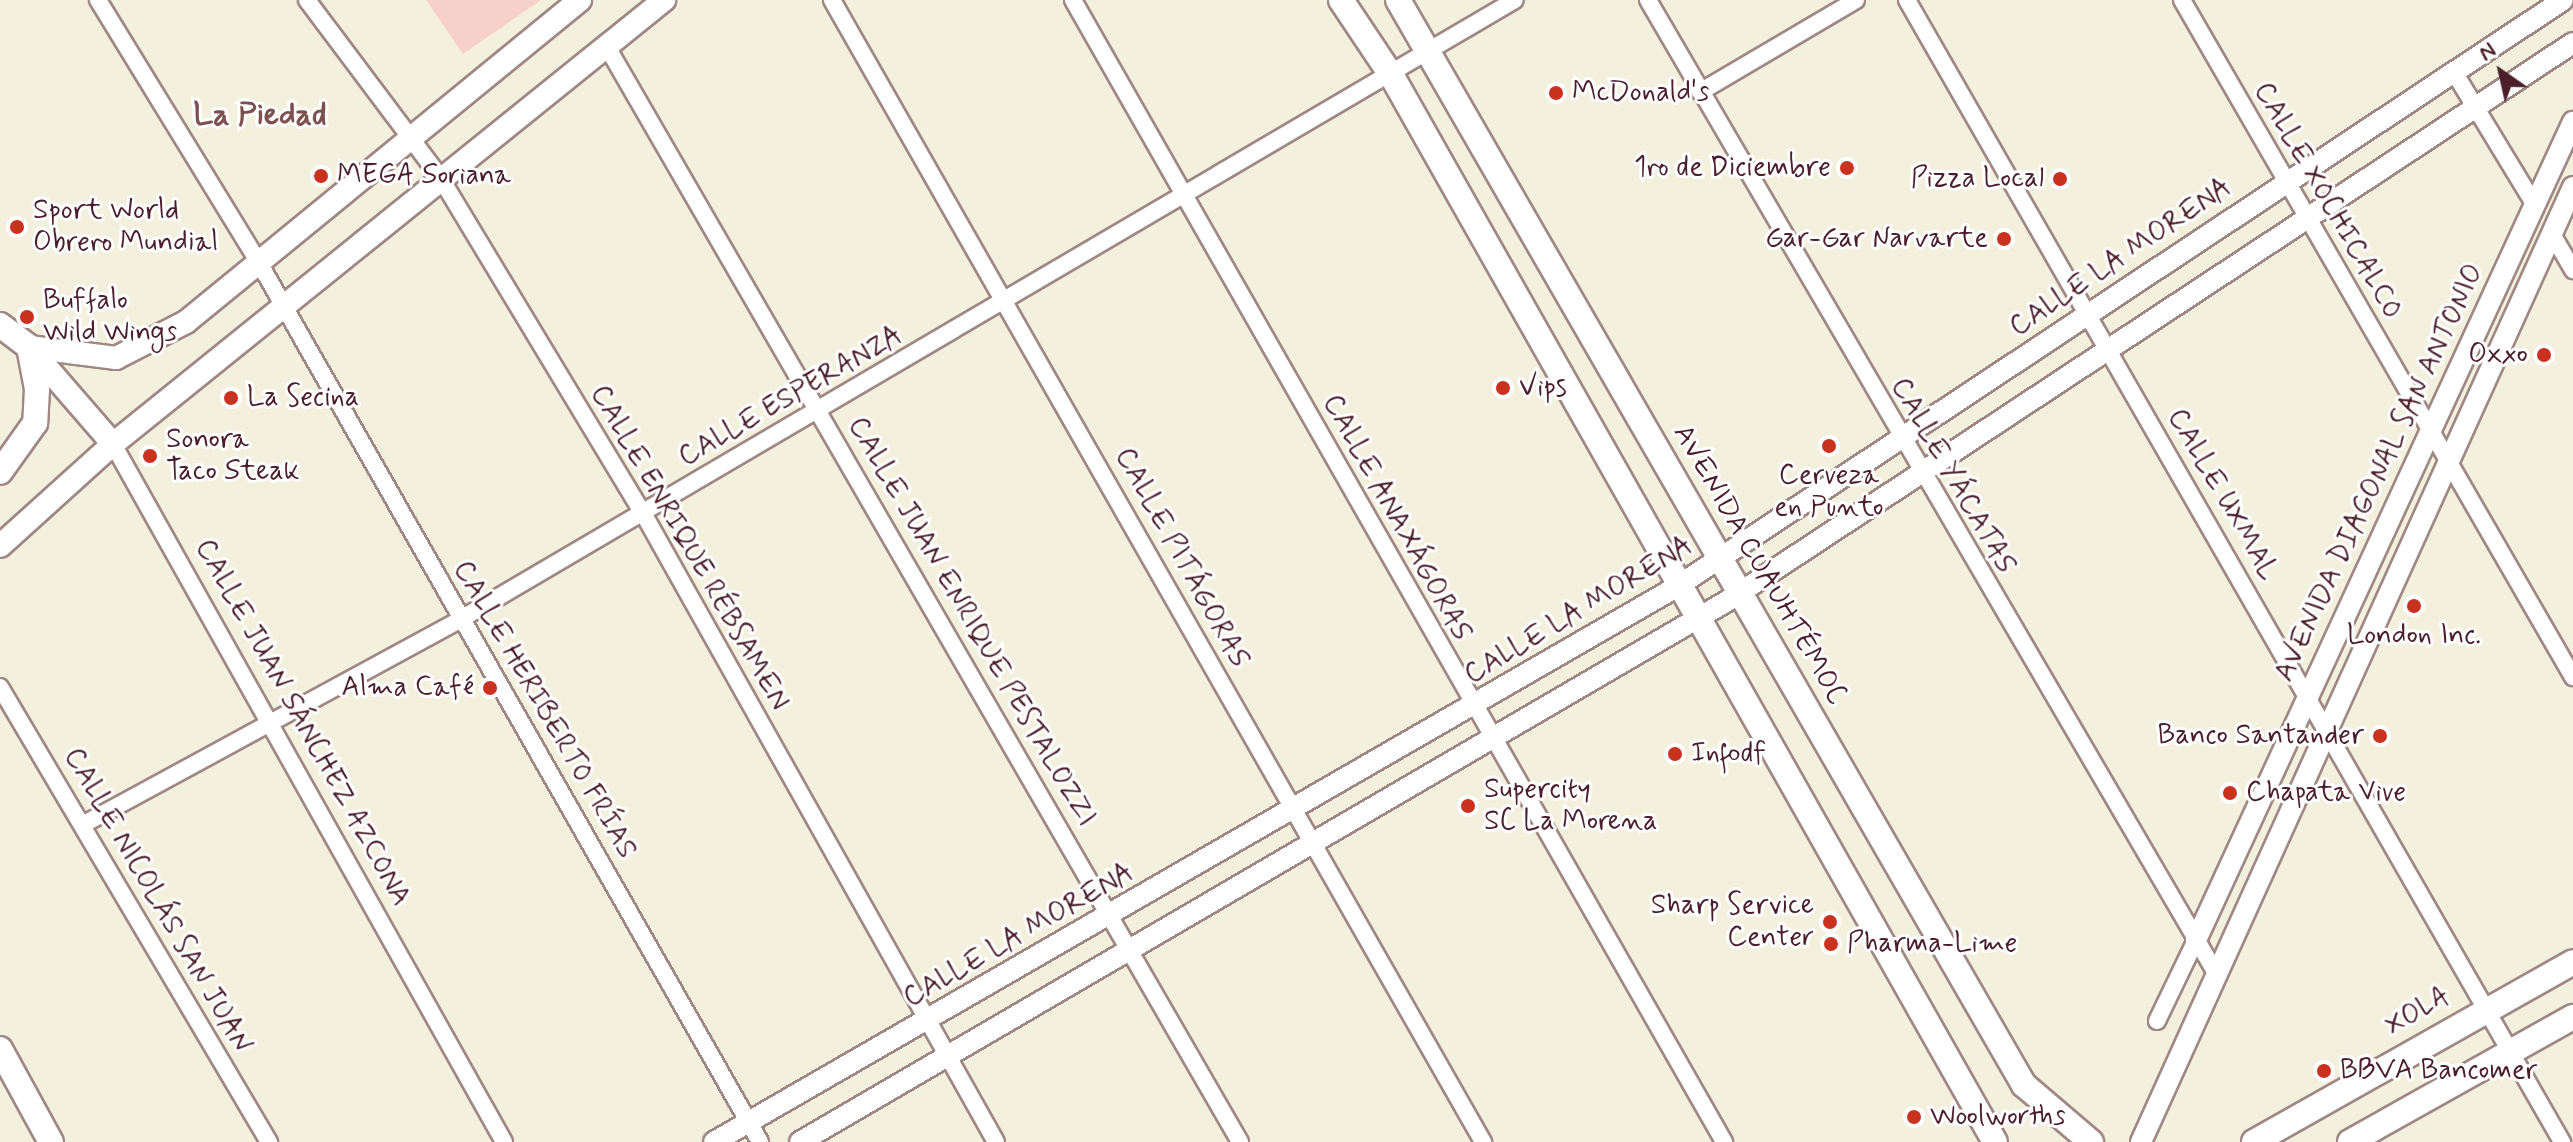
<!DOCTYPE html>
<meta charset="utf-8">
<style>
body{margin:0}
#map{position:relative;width:2573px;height:1142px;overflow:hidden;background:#f4f0de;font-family:Mynerve,sans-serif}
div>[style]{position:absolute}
.built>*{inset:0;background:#f7d0cb}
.roads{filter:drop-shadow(2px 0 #9f8884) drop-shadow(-2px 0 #9f8884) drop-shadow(0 2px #9f8884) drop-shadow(0 -2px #9f8884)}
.minor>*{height:16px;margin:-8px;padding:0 8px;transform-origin:8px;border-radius:8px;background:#fff}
.tertiary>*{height:20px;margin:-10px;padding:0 10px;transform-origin:10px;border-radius:10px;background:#fff}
.secondary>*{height:22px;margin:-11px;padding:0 11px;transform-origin:11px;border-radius:11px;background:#fff}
.primary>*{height:24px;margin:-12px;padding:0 12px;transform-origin:12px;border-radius:12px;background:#fff}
.dots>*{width:22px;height:22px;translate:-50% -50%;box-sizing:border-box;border:4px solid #fff;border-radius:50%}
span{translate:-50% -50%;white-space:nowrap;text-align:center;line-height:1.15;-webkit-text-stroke:6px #fff;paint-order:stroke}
.poi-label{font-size:28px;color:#4a1f2b}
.left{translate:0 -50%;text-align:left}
.right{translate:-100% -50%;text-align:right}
.street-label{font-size:28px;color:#4a1f2b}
.quarter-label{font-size:32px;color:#7d514f;font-weight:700}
.north{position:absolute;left:2461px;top:32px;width:80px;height:80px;-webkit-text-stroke:6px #fff;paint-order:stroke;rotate:326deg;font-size:22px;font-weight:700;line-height:32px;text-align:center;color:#4a1f2b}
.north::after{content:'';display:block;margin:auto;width:28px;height:36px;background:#4a1f2b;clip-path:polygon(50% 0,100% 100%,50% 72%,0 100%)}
</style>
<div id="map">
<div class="built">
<div style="clip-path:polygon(426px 0,541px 0,463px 54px)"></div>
</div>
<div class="roads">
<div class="minor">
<div style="left:98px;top:0;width:304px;rotate:58.5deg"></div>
<div style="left:257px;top:259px;width:1016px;rotate:60.33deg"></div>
<div style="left:307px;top:0;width:221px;rotate:53.1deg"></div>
<div style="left:440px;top:177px;width:393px;rotate:58.9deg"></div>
<div style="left:643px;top:513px;width:721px;rotate:60.7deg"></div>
<div style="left:832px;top:0;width:1315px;rotate:60.31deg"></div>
<div style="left:1073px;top:0;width:1315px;rotate:60.31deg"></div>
<div style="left:1648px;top:0;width:1129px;rotate:59.73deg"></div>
<div style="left:1907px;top:0;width:1317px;rotate:60.16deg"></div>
<div style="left:2182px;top:0;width:782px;rotate:59.99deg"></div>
<div style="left:606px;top:45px;width:1267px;rotate:59.97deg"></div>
<div style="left:2454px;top:72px;width:156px;rotate:58.7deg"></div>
<div style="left:1700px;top:92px;width:181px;rotate:-30.5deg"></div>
<div style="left:2552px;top:234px;width:42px;rotate:59.7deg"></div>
<div style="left:113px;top:444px;width:800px;rotate:60.74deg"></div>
<div style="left:0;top:687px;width:529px;rotate:59.41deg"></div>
<div style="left:84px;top:824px;width:429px;rotate:-28.5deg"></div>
<div style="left:461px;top:619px;width:1222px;rotate:-30.43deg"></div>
<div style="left:2157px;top:1021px;width:90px;rotate:-64.3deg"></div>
</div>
<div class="tertiary">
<div style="left:2196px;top:940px;width:901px;rotate:-65.26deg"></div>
<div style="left:714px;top:1142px;width:1113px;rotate:-29.97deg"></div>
<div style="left:1678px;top:586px;width:1061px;rotate:-33.51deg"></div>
<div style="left:800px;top:1142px;width:1070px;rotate:-30.26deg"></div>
<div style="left:1724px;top:603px;width:1017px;rotate:-33.41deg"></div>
<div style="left:2141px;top:1142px;width:1048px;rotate:-65.66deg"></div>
</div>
<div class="secondary">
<div style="left:29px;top:347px;width:88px;rotate:7.2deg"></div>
<div style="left:116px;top:358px;width:79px;rotate:-27.2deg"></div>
<div style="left:186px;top:322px;width:509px;rotate:-39.26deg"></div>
<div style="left:29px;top:347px;width:128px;rotate:49.1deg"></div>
<div style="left:0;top:546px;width:152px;rotate:-42.1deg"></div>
<div style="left:113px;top:444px;width:708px;rotate:-38.86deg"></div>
</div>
<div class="primary">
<div style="left:1341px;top:0;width:94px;rotate:56.3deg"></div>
<div style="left:1393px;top:78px;width:1222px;rotate:60.5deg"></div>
<div style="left:1398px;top:0;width:1253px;rotate:60.02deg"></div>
<div style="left:2024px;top:1085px;width:88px;rotate:40.4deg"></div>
<div style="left:0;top:325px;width:36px;rotate:37deg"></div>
<div style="left:29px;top:347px;width:43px;rotate:79.2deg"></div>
<div style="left:37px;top:389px;width:34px;rotate:93deg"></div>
<div style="left:35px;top:423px;width:60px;rotate:125.5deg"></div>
<div style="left:0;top:1049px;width:106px;rotate:61.3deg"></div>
<div style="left:2254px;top:1142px;width:366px;rotate:-29.4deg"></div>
<div style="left:2350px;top:1142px;width:256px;rotate:-29.3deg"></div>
</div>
</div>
<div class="dots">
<div style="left:1556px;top:93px;background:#c8321e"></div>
<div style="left:1847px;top:168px;background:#c8321e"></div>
<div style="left:321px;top:176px;background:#c8321e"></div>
<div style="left:2060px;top:179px;background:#c8321e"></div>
<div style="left:17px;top:227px;background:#c8321e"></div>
<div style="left:2004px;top:239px;background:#c8321e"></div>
<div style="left:27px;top:317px;background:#c8321e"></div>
<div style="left:2544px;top:355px;background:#c8321e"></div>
<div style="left:1503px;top:388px;background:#c8321e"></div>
<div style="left:231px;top:398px;background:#c8321e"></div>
<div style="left:1829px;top:446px;background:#c8321e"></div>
<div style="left:150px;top:456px;background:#c8321e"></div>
<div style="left:2414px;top:606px;background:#c8321e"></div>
<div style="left:490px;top:688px;background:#c8321e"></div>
<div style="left:2380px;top:736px;background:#c8321e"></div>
<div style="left:1675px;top:754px;background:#c8321e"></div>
<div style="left:2230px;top:793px;background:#c8321e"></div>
<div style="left:1468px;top:806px;background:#c8321e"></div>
<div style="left:1830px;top:922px;background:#c8321e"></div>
<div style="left:1831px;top:944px;background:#c8321e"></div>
<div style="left:2324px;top:1071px;background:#c8321e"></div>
<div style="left:1914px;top:1117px;background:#c8321e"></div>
</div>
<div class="poi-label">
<span class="left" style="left:1572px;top:93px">McDonald's</span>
<span class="right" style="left:1831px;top:168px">1ro de Diciembre</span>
<span class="left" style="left:337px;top:176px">MEGA Soriana</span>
<span class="right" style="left:2044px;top:179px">Pizza Local</span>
<span class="left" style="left:33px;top:227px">Sport World<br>Obrero Mundial</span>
<span class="right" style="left:1988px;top:239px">Gar-Gar Narvarte</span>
<span class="left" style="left:43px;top:317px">Buffalo<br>Wild Wings</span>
<span class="right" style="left:2528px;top:355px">Oxxo</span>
<span class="left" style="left:1519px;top:388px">Vips</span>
<span class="left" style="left:247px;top:398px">La Secina</span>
<span class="left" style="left:166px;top:456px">Sonora<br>Taco Steak</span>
<span style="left:1829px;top:492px">Cerveza<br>en Punto</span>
<span style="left:2414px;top:636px">London Inc.</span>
<span class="right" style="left:474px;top:688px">Alma Café</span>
<span class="right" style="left:2364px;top:736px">Banco Santander</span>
<span class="left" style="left:1691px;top:754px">Infodf</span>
<span class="left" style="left:1484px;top:806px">Supercity<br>SC La Morena</span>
<span class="left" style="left:2246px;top:793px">Chapata Vive</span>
<span class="right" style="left:1814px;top:922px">Sharp Service<br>Center</span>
<span class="left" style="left:1847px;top:944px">Pharma-Lime</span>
<span class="left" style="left:2340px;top:1071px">BBVA Bancomer</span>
<span class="left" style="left:1930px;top:1117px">Woolworths</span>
</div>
<div class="street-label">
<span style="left:2327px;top:201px;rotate:60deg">CALLE XOCHICALCO</span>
<span style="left:2121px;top:258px;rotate:-34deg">CALLE LA MORENA</span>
<span style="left:791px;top:397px;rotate:-30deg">CALLE ESPERANZA</span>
<span style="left:2380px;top:473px;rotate:-65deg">AVENIDA DIAGONAL SAN ANTONIO</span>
<span style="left:1952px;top:476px;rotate:60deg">CALLE YÁCATAS</span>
<span style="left:2222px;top:495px;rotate:60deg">CALLE UXMAL</span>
<span style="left:1396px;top:518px;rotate:61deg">CALLE ANAXÁGORAS</span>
<span style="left:689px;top:548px;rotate:60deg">CALLE ENRIQUE RÉBSAMEN</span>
<span style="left:1181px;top:558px;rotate:61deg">CALLE PITÁGORAS</span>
<span style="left:1759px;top:565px;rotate:60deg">AVENIDA CUAUHTÉMOC</span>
<span style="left:1579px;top:611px;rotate:-31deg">CALLE LA MORENA</span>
<span style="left:971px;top:622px;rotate:60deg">CALLE JUAN ENRIQUE PESTALOZZI</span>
<span style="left:544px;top:710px;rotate:60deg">CALLE HERIBERTO FRÍAS</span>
<span style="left:302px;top:723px;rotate:61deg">CALLE JUAN SÁNCHEZ AZCONA</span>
<span style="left:157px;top:901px;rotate:60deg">CALLE NICOLÁS SAN JUAN</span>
<span style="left:1019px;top:936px;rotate:-30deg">CALLE LA MORENA</span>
<span style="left:2418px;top:1012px;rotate:-30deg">XOLA</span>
</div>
<div class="quarter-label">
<span style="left:260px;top:115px">La Piedad</span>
</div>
<div class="north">N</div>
</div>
